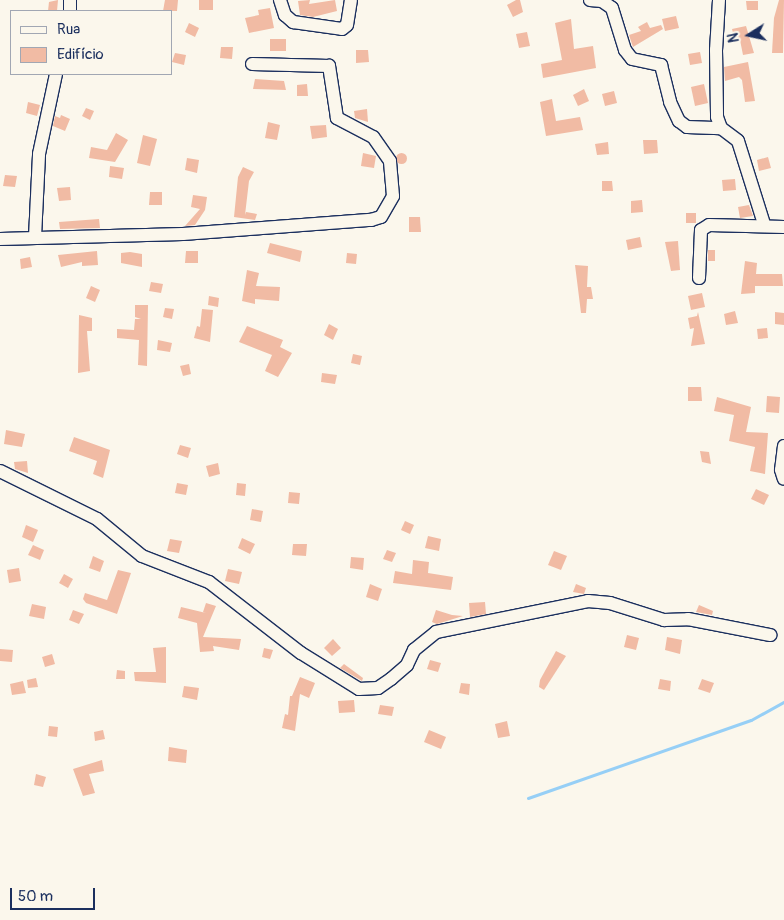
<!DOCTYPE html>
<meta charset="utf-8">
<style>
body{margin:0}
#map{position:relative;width:784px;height:920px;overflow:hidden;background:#fbf7ec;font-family:Pangolin,sans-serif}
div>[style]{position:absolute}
.stream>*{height:3px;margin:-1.5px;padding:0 1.5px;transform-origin:1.5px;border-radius:1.5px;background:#96cff6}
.building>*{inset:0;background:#f1bba4}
.round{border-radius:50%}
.roads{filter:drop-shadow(1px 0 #1b2f5e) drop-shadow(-1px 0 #1b2f5e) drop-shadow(0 1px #1b2f5e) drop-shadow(0 -1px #1b2f5e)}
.minor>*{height:12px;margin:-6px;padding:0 6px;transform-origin:6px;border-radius:6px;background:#fbf7ec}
span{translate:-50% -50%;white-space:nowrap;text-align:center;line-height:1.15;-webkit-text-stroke:5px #fbf7ec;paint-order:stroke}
.legend{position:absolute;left:10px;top:10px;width:162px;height:65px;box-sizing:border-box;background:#fbf7ec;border:1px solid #a1a7b3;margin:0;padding:6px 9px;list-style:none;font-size:15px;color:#1b2f5e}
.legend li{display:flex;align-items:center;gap:10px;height:25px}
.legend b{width:25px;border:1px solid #a1a7b3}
.north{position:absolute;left:724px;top:10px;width:50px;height:50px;-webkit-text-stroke:4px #fbf7ec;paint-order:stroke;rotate:260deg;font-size:14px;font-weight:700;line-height:20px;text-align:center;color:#1b2f5e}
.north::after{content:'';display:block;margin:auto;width:18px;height:22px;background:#1b2f5e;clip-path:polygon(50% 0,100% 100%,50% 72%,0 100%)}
.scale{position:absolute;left:10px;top:888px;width:85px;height:22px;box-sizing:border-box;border:2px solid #1b2f5e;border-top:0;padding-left:6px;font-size:15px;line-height:18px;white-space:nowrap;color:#1b2f5e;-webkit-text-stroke:4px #fbf7ec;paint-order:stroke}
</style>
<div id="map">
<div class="stream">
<div style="left:528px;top:798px;width:236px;rotate:-19.3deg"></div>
<div style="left:751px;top:720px;width:38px;rotate:-29deg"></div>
</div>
<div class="building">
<div style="clip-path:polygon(58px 0,57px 11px,48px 11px,49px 2px)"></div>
<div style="clip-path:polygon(165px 0,178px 0,177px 11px,163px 11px)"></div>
<div style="clip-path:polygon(199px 0,213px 0,213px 10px,199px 10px)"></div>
<div style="clip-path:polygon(310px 0,309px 4px,335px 0,337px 11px,313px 17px,300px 15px,298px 1px)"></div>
<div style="clip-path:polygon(516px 0,520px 0,523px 12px,513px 17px,507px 5px)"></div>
<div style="clip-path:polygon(779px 0,784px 0,783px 53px,772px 53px,774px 18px)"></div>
<div style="clip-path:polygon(746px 1px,758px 1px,758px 10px,747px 10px)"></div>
<div style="clip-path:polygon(270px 8px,274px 28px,249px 33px,245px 18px,259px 15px,258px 10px)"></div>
<div style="clip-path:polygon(676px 16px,679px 28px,665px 31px,662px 19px)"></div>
<div style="clip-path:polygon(571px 19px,574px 49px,593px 46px,596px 68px,543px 78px,541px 64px,562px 60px,555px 23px)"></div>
<div style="clip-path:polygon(647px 22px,650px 28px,661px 25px,663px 29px,633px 47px,629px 35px,641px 31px,638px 27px)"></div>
<div style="clip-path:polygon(189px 23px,199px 28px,195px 37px,185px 32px)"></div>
<div style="clip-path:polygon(746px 26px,754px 53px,743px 55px,740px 40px,735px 41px,732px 29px)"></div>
<div style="clip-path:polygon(527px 32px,530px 46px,519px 48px,516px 34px)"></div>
<div style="clip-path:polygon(270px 39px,286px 39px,286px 51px,270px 51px)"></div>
<div style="clip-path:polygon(221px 47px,233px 47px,232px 59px,220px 58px)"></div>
<div style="clip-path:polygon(356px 50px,368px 50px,369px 62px,356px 63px)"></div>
<div style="clip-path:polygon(700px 52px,702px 63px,690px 65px,688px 54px)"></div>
<div style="clip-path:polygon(175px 53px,186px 55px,184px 65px,172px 62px)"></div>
<div style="clip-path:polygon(748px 62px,755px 101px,745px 102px,742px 80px,739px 77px,725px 81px,724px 67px)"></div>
<div style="clip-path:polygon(255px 79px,284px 81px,286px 90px,253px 89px)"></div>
<div style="clip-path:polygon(307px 84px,308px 96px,297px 96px,297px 85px)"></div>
<div style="clip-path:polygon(704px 84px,708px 103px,695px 106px,691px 87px)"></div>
<div style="clip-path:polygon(584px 89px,589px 101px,578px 106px,573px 95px)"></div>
<div style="clip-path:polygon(614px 91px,617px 103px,605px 106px,602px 94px)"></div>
<div style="clip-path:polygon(552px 99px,556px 121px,580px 117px,583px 130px,546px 136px,540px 102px)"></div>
<div style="clip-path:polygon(28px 102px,40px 105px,37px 116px,26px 113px)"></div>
<div style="clip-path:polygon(86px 108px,94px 111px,90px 120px,82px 116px)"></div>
<div style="clip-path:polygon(367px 109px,368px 122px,355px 118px,354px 111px)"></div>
<div style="clip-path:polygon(61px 115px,70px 119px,65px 131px,53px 126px,55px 116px,60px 118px)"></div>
<div style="clip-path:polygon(268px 122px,280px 125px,277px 140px,265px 138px)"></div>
<div style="clip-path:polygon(326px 125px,327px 137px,312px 139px,310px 126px)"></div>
<div style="clip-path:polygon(116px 133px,128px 140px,115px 162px,89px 158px,91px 147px,107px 150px)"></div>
<div style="clip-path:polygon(143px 135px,157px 139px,150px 166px,137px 163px)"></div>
<div style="clip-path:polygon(643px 140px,657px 140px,658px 153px,644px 154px)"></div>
<div style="clip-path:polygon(608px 142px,609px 154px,597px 155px,595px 144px)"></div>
<div class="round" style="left:395.5px;top:152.5px;width:11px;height:11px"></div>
<div style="clip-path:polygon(363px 153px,376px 156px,374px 168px,361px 166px)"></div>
<div style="clip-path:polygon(768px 157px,771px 168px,759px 171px,757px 160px)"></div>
<div style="clip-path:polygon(187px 158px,199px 160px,197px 173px,185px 170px)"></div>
<div style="clip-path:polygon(110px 166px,124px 168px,122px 179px,109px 177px)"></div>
<div style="clip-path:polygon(243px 167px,254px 172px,249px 181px,245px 215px,246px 212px,257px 214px,255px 220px,234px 217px,238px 177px)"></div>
<div style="clip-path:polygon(5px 175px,17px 176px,15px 187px,3px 186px)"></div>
<div style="clip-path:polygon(735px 179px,736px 190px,723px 191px,722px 180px)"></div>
<div style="clip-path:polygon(602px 181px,612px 181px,613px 191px,602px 191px)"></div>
<div style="clip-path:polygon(70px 187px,71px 200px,59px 201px,57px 188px)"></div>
<div style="clip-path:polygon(150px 192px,162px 192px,162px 205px,149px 205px)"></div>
<div style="clip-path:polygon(193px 195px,207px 197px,205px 210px,195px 225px,185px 226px,200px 209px,191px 207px)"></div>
<div style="clip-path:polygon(642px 200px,643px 212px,631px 213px,631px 201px)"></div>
<div style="clip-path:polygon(749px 205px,753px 216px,740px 218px,738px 207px)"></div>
<div style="clip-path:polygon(686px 213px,696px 213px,696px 223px,686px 223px)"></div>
<div style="clip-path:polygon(409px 217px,420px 217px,421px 232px,409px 232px)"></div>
<div style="clip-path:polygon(99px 219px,100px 228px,60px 229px,59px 222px)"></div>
<div style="clip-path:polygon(640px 237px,642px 247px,628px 250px,626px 240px)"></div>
<div style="clip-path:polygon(678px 241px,680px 270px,671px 271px,665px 242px)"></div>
<div style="clip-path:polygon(270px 243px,302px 251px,300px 262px,267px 253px)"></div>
<div style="clip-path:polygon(708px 250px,715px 250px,715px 261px,708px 261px)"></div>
<div style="clip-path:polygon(97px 251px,98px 265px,82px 266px,82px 262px,61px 267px,58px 255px)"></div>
<div style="clip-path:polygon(186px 251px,198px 251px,198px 263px,185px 263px)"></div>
<div style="clip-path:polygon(130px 252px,142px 254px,142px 267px,121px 263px,121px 253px)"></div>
<div style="clip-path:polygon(347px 253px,357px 254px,356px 264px,346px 263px)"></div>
<div style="clip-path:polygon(30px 257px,32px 267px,21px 269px,20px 259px)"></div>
<div style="clip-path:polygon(745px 261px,757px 263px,756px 274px,782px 274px,783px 286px,755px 286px,755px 293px,741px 294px)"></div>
<div style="clip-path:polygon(575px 265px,588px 266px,587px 287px,591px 287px,593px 299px,587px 299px,586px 313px,581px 313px)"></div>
<div style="clip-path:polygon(247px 270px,259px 273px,256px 286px,280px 287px,279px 301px,255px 299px,255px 304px,242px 301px)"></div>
<div style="clip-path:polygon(151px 282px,163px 284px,161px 293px,149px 291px)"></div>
<div style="clip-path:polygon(91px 286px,100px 290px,95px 302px,86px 298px)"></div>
<div style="clip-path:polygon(702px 293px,705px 307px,691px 310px,688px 296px)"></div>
<div style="clip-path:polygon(209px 296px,219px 298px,218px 307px,208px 305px)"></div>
<div style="clip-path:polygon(135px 305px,148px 305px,147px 366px,138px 365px,139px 340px,117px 338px,117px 329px,134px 330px,135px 319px,141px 319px,135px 317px)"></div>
<div style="clip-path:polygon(165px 308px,174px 309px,172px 319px,163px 317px)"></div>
<div style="clip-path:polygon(202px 309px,213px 310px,210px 342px,194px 338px,197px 326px,200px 327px)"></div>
<div style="clip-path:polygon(735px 311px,738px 323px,726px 325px,724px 314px)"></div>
<div style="clip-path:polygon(698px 312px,705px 344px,691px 346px,694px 328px,690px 329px,688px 318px,697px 316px)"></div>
<div style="clip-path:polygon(775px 312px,784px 313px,784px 325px,775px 324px)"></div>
<div style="clip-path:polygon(79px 315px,92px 318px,92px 331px,87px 331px,90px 371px,78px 373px)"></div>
<div style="clip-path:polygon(329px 324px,338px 329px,333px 340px,324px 335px)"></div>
<div style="clip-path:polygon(247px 326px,283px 340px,280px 347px,292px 353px,278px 377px,265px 371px,272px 355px,239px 342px)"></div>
<div style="clip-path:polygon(767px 328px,768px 338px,758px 339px,757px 329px)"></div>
<div style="clip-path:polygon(158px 340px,172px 343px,170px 352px,157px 350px)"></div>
<div style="clip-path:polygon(353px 354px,362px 356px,360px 365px,351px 363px)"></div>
<div style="clip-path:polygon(189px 364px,191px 374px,183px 376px,180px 366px)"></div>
<div style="clip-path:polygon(322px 373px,337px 375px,335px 384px,321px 382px)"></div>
<div style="clip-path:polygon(688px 387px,701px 387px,702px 401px,688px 401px)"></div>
<div style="clip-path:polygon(767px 396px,780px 397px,779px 413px,766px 412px)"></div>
<div style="clip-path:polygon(717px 397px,751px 407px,746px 432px,768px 433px,765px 474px,750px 471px,755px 447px,729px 441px,734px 415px,714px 411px)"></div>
<div style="clip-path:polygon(6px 430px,25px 434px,22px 447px,4px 444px)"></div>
<div style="clip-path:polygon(74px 437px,110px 450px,103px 478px,93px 474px,97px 461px,69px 451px)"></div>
<div style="clip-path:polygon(180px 445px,191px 448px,188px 458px,177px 454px)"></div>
<div style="clip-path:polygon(700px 451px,709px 452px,711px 464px,702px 462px)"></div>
<div style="clip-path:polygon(27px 461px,28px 473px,15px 469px,14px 462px)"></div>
<div style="clip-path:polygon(218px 463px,220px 474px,209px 477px,206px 466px)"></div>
<div style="clip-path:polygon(177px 483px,188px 485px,186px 495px,175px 493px)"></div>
<div style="clip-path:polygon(237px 483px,246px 484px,245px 496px,236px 495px)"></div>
<div style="clip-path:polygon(756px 489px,769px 495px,764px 505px,751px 499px)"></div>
<div style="clip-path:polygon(289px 492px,300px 493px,299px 504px,288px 503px)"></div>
<div style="clip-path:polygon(252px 509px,263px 511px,261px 522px,250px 520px)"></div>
<div style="clip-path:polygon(405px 521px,414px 525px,410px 534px,401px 530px)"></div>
<div style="clip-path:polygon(26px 525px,38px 530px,33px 542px,22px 537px)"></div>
<div style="clip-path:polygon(428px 536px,441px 539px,439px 551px,425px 548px)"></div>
<div style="clip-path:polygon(242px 538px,255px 544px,250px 554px,238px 548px)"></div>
<div style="clip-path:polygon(170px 539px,182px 541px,179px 553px,167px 551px)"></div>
<div style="clip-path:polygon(293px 544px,307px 544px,306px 556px,292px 555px)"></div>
<div style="clip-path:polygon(33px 545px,44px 550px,40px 560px,28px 555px)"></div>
<div style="clip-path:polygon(387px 550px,396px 553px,392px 562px,383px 559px)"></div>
<div style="clip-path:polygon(554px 551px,567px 556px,561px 570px,548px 565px)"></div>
<div style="clip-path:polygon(93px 556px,104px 561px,100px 572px,89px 568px)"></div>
<div style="clip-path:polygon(351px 557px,364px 558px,363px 570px,350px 568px)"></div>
<div style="clip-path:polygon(413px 560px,429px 562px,428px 573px,453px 577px,451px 590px,393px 583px,395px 571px,412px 574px)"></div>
<div style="clip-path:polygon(19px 568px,21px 581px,9px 583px,7px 570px)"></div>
<div style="clip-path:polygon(228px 569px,242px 572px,239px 584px,225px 581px)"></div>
<div style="clip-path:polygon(118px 570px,131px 573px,117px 614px,86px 603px,83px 599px,85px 593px,107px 600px)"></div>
<div style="clip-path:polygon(64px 574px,73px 579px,68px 588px,59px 583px)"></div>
<div style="clip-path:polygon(370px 584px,382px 589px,378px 601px,366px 597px)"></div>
<div style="clip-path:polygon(576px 584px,586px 588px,584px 594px,573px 592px)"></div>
<div style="clip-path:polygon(485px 602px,486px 614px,470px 617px,469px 603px)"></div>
<div style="clip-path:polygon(206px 603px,216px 606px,203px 637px,241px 639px,239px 650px,213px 646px,214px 651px,200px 652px,197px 623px,178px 618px,181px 607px,206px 613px,203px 612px)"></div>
<div style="clip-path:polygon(32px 604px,46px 607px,44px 619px,29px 616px)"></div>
<div style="clip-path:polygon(699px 605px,713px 611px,712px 615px,696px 612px)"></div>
<div style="clip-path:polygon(73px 610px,84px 614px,79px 624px,69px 620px)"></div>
<div style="clip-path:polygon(436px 610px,452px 615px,463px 616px,437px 624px,432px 622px)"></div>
<div style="clip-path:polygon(627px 635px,639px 638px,636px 650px,624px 647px)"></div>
<div style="clip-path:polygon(667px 637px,682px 640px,680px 654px,665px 650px)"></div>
<div style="clip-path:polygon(333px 639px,341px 648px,332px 656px,324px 648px)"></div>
<div style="clip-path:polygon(166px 647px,166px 683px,135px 681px,134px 672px,156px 672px,153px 648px)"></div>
<div style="clip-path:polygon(264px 648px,273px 650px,270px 659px,262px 657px)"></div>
<div style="clip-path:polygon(0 649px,13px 650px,12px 662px,0 661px)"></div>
<div style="clip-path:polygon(556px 651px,566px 656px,544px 690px,539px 687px,540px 680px)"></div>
<div style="clip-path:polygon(52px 654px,55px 664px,45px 667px,42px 657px)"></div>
<div style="clip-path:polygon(430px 660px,441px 663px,438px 672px,427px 669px)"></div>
<div style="clip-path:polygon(344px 664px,363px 678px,362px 681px,340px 668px)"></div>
<div style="clip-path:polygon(117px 670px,125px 671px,125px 679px,116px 679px)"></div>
<div style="clip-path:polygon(300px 677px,315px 683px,309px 698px,300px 694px,295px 731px,282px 728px,285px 714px,288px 715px,290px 696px,292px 696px)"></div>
<div style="clip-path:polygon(36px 678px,38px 687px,28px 688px,27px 680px)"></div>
<div style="clip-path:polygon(660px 679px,671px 681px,670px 691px,658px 689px)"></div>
<div style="clip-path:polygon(702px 679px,714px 683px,710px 693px,698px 689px)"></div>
<div style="clip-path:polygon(23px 681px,26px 693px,12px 695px,10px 684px)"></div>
<div style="clip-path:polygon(461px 683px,470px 684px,469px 695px,459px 693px)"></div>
<div style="clip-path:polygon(184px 686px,199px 688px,197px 700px,182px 697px)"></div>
<div style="clip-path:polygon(354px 700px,355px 712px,339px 713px,338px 701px)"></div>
<div style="clip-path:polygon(380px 705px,394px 707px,392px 716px,378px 714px)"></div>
<div style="clip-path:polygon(507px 721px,510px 736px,498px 738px,495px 724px)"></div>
<div style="clip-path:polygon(49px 726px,58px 727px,57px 737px,48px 736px)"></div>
<div style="clip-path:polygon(103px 730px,105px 739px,95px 741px,94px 732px)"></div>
<div style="clip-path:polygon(429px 730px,446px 737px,441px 749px,424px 742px)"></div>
<div style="clip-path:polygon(169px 747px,187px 750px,186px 763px,168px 761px)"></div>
<div style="clip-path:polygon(102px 760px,104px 771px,89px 774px,95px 793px,83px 796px,73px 769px)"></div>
<div style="clip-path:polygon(36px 774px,46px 777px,43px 787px,34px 785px)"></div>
</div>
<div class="roads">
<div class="minor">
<div style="left:280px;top:0;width:16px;rotate:72deg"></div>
<div style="left:285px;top:15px;width:11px;rotate:41deg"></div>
<div style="left:293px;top:22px;width:49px;rotate:8.1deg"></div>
<div style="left:342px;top:29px;width:6px;rotate:-39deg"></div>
<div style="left:347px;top:25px;width:25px;rotate:-81deg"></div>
<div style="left:590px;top:0;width:12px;rotate:5deg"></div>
<div style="left:602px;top:1px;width:12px;rotate:35deg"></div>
<div style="left:612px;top:8px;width:44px;rotate:72.8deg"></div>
<div style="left:625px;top:50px;width:11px;rotate:52deg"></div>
<div style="left:632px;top:59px;width:30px;rotate:12deg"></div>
<div style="left:661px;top:65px;width:38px;rotate:76deg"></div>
<div style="left:670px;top:102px;width:21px;rotate:65deg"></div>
<div style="left:679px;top:121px;width:10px;rotate:37deg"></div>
<div style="left:687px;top:127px;width:34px;rotate:2deg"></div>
<div style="left:719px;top:0;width:50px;rotate:93.4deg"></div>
<div style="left:716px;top:50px;width:67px;rotate:89.1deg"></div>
<div style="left:717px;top:117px;width:12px;rotate:70deg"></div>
<div style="left:721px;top:128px;width:21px;rotate:37deg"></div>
<div style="left:738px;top:141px;width:87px;rotate:72.6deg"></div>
<div style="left:70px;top:11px;width:11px;rotate:-90deg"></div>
<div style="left:35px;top:237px;width:83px;rotate:-87.2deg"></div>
<div style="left:39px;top:154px;width:82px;rotate:-78deg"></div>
<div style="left:0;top:239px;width:183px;rotate:-1.6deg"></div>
<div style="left:183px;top:234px;width:189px;rotate:-4.3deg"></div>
<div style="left:371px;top:220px;width:10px;rotate:-17deg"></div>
<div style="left:381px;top:217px;width:24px;rotate:-60deg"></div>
<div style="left:393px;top:196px;width:35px;rotate:-95deg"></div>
<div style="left:390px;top:161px;width:29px;rotate:-125deg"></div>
<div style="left:373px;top:137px;width:41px;rotate:-152.2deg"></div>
<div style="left:337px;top:118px;width:53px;rotate:-98.7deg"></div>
<div style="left:329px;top:66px;width:77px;rotate:-178.5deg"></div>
<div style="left:699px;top:278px;width:48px;rotate:-87.6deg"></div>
<div style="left:701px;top:230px;width:9px;rotate:-32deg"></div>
<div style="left:709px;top:225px;width:75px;rotate:1.5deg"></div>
<div style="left:784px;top:446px;width:24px;rotate:97deg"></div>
<div style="left:781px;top:470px;width:9px;rotate:72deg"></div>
<div style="left:0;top:471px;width:108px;rotate:26.3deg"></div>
<div style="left:97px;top:519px;width:58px;rotate:39.4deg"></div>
<div style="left:142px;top:556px;width:72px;rotate:21.2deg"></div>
<div style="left:209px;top:582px;width:116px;rotate:37.7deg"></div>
<div style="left:301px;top:653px;width:68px;rotate:31.8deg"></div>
<div style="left:359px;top:689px;width:19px;rotate:-3deg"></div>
<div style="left:378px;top:688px;width:16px;rotate:-35deg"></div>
<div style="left:391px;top:679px;width:21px;rotate:-41deg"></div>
<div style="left:407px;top:665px;width:17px;rotate:-65deg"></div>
<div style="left:414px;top:650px;width:28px;rotate:-39deg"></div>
<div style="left:436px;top:632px;width:155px;rotate:-11.5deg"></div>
<div style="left:588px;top:601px;width:22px;rotate:5deg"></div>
<div style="left:610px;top:603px;width:57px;rotate:17.5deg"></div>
<div style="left:664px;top:620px;width:24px;rotate:-2deg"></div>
<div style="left:688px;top:619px;width:84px;rotate:11deg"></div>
</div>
</div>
<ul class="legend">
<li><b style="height:6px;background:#fbf7ec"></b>Rua</li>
<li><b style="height:14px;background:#f1bba4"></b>Edifício</li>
</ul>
<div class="north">N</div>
<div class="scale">50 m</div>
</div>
